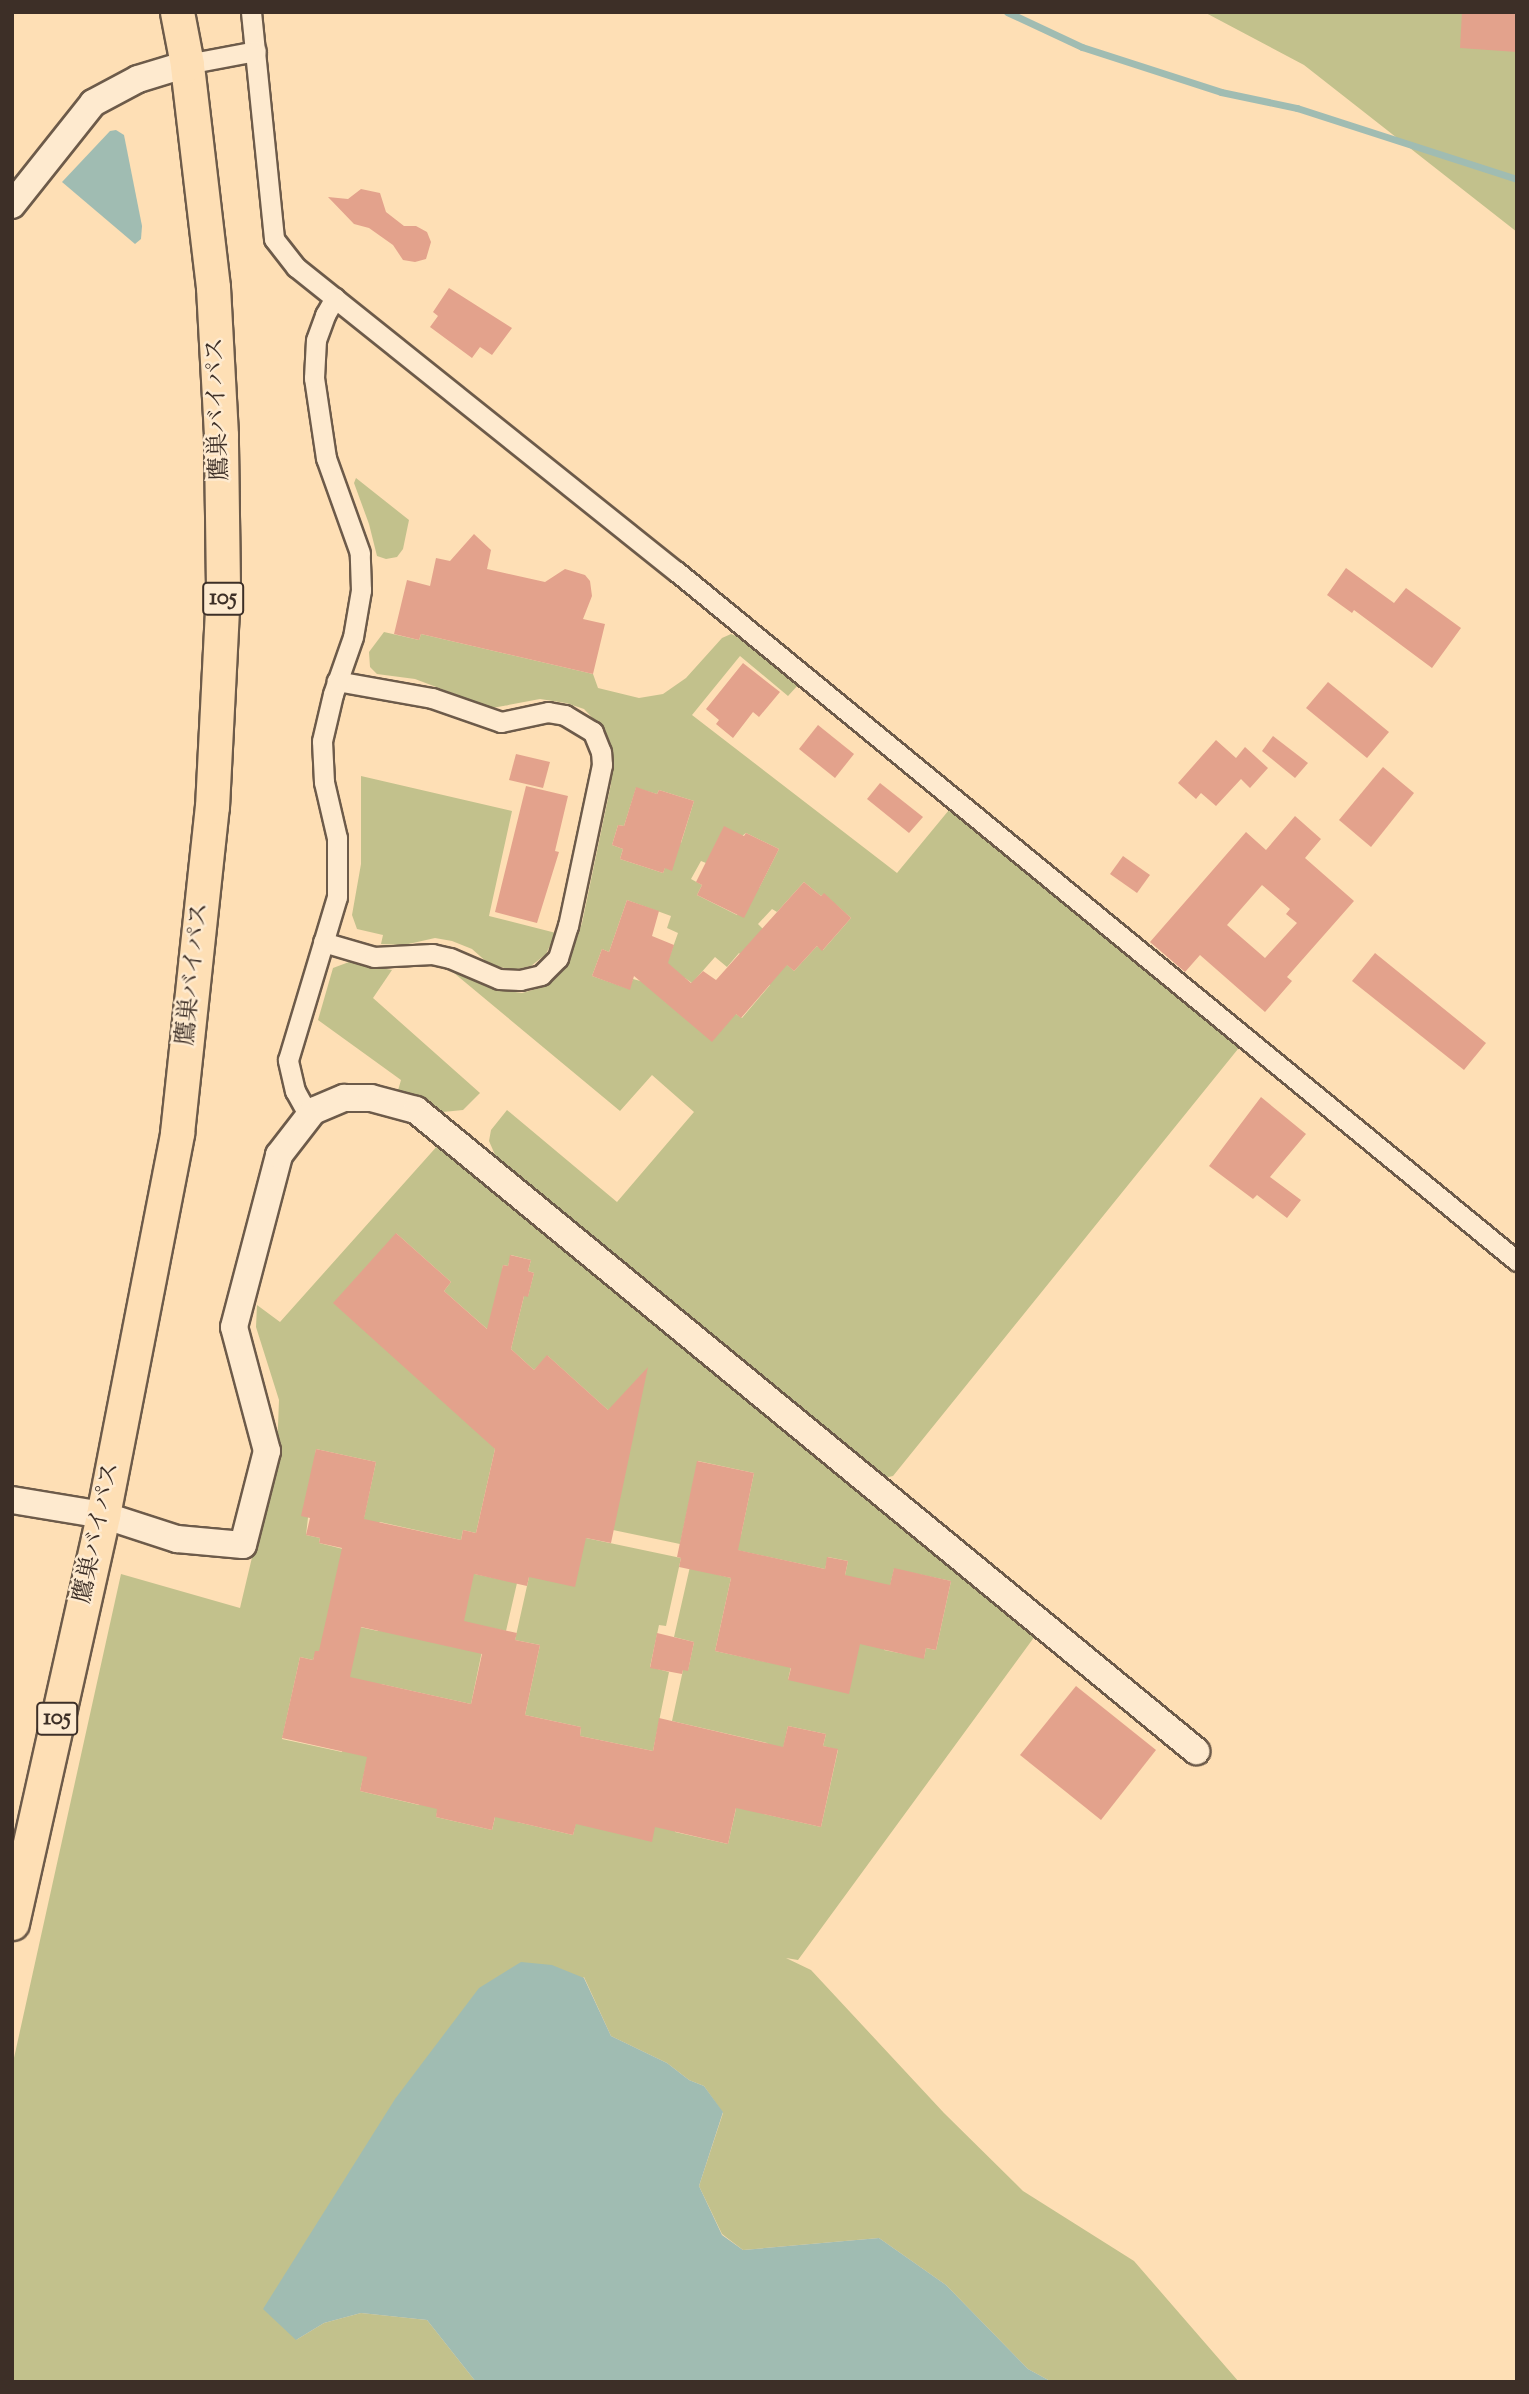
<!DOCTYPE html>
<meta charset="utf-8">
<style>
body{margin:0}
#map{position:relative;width:1529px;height:2394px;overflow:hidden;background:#fedfb5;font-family:"Sorts Mill Goudy","Noto Serif JP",serif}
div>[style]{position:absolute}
.green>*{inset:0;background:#c2c18c}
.water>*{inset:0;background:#a0bcb2}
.stream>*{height:7px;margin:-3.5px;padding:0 3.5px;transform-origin:3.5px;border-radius:3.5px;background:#a0bcb2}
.building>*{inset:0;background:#e3a28c}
.roads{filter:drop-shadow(2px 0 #6d5b4a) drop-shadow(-2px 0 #6d5b4a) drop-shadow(0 2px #6d5b4a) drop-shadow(0 -2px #6d5b4a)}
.street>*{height:19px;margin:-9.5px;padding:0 9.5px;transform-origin:9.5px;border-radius:9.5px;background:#feeacf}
.secondary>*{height:26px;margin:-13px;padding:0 13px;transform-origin:13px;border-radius:13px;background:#feeacf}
.highway>*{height:33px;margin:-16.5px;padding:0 16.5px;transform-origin:16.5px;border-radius:16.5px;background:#fedfb5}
span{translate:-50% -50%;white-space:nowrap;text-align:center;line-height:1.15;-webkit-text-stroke:5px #feeacf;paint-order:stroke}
.shield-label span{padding:2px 5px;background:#feeacf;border:2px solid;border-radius:5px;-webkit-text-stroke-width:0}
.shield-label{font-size:23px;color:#3d2f27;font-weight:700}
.street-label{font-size:24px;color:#3d2f27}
.frame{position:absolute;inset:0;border:14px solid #3d2f27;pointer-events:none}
</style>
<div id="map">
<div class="green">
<div style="clip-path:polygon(1204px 12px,1517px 12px,1517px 232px,1304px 65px)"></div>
<div style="clip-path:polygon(356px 478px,409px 520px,403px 549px,397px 557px,386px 559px,377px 556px,369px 524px,354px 483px)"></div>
<div style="clip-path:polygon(evenodd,384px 632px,419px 640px,421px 634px,593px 674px,598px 688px,639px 698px,663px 694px,686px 678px,722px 638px,731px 634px,741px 638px,799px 684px,788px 696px,740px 656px,692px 715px,897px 873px,949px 810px,1242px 1044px,893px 1476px,879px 1479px,496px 1157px,489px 1141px,491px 1130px,507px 1110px,617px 1202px,694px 1112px,652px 1075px,620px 1111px,454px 973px,460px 966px,472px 977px,502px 990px,522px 993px,543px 987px,571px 955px,582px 923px,611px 784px,611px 747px,602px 728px,584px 709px,566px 703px,540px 699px,492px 708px,415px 679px,377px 674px,370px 667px,369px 652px,384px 632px,636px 788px,657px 794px,659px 790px,694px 801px,681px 843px,674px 841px,663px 873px,620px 859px,623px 849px,612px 845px,618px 825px,624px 826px,636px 788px,384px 632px,746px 833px,779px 849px,759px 888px,753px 885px,737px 915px,697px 895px,702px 885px,691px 879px,701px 861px,706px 863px,746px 833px,384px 632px,804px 882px,821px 896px,824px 894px,851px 918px,823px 950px,817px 946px,794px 971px,761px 941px,767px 933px,758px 924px,772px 909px,777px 912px,804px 882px,384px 632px,627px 900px,671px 916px,667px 928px,678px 933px,664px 972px,644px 982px,633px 979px,629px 989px,592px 976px,602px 949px,609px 952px,627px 900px,384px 632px,739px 953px,770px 985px,742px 1018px,736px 1014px,665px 1002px,685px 978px,692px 983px,715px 957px,727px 967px,739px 953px)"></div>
<div style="clip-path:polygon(361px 776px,512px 811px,489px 916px,556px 933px,546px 954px,531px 966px,512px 970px,489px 964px,472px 949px,452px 941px,435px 938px,404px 945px,381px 944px,383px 935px,357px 929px,352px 915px,361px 864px)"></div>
<div style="clip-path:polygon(349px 962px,392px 970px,373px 998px,480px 1093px,463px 1110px,443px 1112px,397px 1094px,401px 1080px,318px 1020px,333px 968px)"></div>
<div style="clip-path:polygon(evenodd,439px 1144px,1035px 1636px,798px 1960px,786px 1958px,811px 1970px,944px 2113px,1023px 2191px,1134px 2261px,1239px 2382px,1052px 2382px,1028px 2369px,946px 2285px,879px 2238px,743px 2250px,722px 2234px,699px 2186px,723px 2113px,704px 2086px,689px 2080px,667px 2063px,611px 2036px,584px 1977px,296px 2340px,324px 2323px,361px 2313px,427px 2320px,476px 2382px,12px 2382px,12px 2067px,121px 1574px,240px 1608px,277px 1452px,279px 1400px,256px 1327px,257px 1305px,280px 1322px,439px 1144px,396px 1233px,451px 1282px,444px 1291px,494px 1335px,503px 1265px,508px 1266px,511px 1255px,531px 1260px,528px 1271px,534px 1273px,528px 1296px,524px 1296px,511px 1349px,534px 1370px,548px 1356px,608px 1410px,613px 1530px,680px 1544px,698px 1461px,754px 1473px,741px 1535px,732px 1549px,825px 1569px,828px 1557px,848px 1561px,845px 1575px,885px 1608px,894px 1569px,951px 1581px,936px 1650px,926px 1648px,924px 1658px,884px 1650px,886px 1638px,863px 1629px,788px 1680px,806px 1601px,771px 1663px,715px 1651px,731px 1578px,719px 1575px,694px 1549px,674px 1637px,694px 1642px,688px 1670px,683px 1670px,672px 1721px,767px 1743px,780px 1763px,788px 1726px,826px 1734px,823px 1746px,838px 1750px,821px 1827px,764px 1814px,745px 1769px,728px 1844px,675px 1832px,670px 1762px,591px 1756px,573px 1835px,517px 1822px,510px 1754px,492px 1830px,436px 1817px,449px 1758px,419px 1805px,360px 1791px,374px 1730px,351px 1712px,342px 1752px,282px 1739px,300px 1657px,313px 1660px,316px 1651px,353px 1659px,345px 1696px,381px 1684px,471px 1704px,487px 1627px,506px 1631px,517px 1583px,395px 1557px,378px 1631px,327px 1620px,347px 1550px,319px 1543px,320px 1538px,306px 1535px,316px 1449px,376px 1462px,360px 1536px,380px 1522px,461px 1540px,463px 1530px,476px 1533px,495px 1449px,396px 1233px)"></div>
<div style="clip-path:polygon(586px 1538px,681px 1558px,666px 1626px,659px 1625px,650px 1667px,669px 1672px,653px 1751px,580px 1736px,581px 1727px,525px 1715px,540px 1645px,515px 1640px,529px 1577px)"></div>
</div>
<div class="water">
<div style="clip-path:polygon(116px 130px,124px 135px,142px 226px,141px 239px,135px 244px,62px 182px,110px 131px)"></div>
<div style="clip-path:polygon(521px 1962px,552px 1965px,584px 1978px,611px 2036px,667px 2063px,689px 2080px,704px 2086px,723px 2112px,699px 2186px,722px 2235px,743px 2250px,879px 2238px,946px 2285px,1028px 2369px,1052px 2382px,476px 2382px,427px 2320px,361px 2313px,324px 2323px,296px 2340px,263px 2309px,395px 2099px,479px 1988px)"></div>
</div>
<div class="stream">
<div style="left:1007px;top:12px;width:83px;rotate:25deg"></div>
<div style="left:1082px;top:47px;width:146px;rotate:17.9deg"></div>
<div style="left:1221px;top:92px;width:78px;rotate:11.9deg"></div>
<div style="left:1297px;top:108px;width:231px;rotate:17.9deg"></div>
</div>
<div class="building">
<div style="clip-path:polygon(1462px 12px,1517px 12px,1517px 52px,1460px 48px)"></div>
<div style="clip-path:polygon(361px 189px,380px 193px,386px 212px,404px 226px,416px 226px,427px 232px,431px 242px,426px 259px,415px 262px,403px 260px,393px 245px,369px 228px,354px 224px,328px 197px,348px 199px)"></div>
<div style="clip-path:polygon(449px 288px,512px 328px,492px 355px,480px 347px,472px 358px,430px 327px,438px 316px,433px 312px)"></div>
<div style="clip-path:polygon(474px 534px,491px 550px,487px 569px,545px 582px,565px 569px,585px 575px,590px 581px,592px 596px,583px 619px,605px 624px,593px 674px,421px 634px,419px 640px,394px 634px,407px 580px,430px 586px,436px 558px,450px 561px)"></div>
<div style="clip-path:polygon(1346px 568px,1394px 603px,1406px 588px,1461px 628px,1432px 668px,1354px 610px,1352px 613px,1327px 595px)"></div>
<div style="clip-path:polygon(743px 663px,780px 692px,759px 717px,753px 712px,733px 738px,716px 724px,719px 720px,706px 709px)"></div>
<div style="clip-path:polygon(1328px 682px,1389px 732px,1367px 758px,1306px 708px)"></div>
<div style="clip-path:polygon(818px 725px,854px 754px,835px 778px,799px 749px)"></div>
<div style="clip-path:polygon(1273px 736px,1308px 763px,1295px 778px,1262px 751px)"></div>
<div style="clip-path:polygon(1216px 740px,1236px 758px,1245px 747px,1268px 768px,1250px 788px,1241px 779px,1216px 806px,1201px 793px,1196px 799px,1178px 783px)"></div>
<div style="clip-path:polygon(516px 754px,550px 762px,543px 788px,509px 780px)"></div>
<div style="clip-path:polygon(1383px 767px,1414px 793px,1371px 847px,1339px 820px)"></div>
<div style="clip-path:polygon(880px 783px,923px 817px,909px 833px,867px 799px)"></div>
<div style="clip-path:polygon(526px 786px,568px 796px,555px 851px,559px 852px,537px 923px,495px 912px)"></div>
<div style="clip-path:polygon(636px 787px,657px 794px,659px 790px,694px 801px,672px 871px,665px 868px,663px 873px,620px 859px,623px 849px,612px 845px,618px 825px,624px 826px)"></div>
<div style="clip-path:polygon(evenodd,1295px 816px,1321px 839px,1305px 858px,1354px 901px,1287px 977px,1292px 981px,1265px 1012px,1200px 955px,1185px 972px,1150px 942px,1246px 832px,1266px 850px,1295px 816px,1262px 885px,1290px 909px,1286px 914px,1297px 923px,1265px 958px,1227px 925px,1262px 885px)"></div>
<div style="clip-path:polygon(724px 826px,744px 836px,746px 833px,779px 849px,744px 918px,697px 895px,702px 885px,696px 882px)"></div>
<div style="clip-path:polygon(1123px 856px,1150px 875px,1137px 893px,1110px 874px)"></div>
<div style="clip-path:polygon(804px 882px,821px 896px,824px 893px,851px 918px,822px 951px,817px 946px,794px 971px,787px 965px,741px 1018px,736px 1014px,712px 1042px,634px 976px,630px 990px,592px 976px,602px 949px,609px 952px,627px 900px,659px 911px,652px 936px,674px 945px,668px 963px,691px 983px,703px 971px,716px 980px)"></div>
<div style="clip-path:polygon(1375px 953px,1486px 1043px,1464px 1070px,1352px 981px)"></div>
<div style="clip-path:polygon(1261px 1097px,1306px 1134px,1270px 1177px,1301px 1200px,1287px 1218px,1257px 1195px,1253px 1199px,1209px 1166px)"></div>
<div style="clip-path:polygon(evenodd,396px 1233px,451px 1282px,444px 1291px,487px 1329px,503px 1265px,508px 1266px,510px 1255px,531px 1260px,528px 1271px,534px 1273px,528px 1297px,524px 1296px,511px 1349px,534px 1370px,547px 1355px,608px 1410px,648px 1367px,611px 1543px,586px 1538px,575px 1587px,529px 1577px,527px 1586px,474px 1574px,464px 1621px,517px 1633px,515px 1640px,540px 1645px,525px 1715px,581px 1727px,580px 1736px,653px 1751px,659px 1718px,783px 1747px,788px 1726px,826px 1734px,823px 1746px,838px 1749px,821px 1827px,736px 1808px,728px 1844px,655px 1827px,652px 1842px,576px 1824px,573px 1835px,495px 1817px,492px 1830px,436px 1817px,437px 1809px,360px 1791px,367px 1757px,282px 1738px,300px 1657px,313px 1660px,315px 1651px,319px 1651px,342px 1548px,319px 1543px,320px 1538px,306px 1535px,310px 1518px,301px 1516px,316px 1449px,376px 1462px,364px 1519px,461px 1540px,463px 1530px,476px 1533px,495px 1449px,333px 1303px,396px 1233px,361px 1627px,482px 1654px,471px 1704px,350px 1677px,361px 1627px)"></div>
<div style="clip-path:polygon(697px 1461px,754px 1473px,738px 1550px,825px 1569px,827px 1557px,848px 1561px,845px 1575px,890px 1585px,894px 1568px,951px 1581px,936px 1650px,926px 1648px,924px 1659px,860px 1644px,849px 1694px,788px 1680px,791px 1668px,715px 1651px,731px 1578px,679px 1567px,681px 1558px,677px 1557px)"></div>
<div style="clip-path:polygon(657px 1633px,694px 1642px,688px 1671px,683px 1670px,682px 1674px,650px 1668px)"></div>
<div style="clip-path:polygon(1076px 1686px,1156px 1750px,1101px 1820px,1020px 1755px)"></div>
</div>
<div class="roads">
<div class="street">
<div style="left:251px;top:12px;width:228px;rotate:84.2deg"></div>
<div style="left:274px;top:239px;width:36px;rotate:52deg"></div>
<div style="left:296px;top:267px;width:487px;rotate:38.7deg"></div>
<div style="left:676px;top:571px;width:1088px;rotate:39.37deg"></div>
<div style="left:187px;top:64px;width:70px;rotate:-10.7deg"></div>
<div style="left:323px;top:942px;width:53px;rotate:16.4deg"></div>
<div style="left:374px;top:957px;width:58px;rotate:-3deg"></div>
<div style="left:432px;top:954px;width:18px;rotate:13deg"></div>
<div style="left:450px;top:958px;width:53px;rotate:23.2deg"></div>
<div style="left:499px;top:979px;width:21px;rotate:3deg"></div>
<div style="left:520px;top:980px;width:22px;rotate:-13deg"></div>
<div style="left:541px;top:975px;width:24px;rotate:-45deg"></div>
<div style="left:558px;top:958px;width:34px;rotate:-73deg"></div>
<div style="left:568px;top:926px;width:165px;rotate:-78.1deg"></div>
<div style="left:602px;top:765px;width:13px;rotate:-94deg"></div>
<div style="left:601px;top:752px;width:22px;rotate:-112deg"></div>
<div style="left:593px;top:732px;width:33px;rotate:-149deg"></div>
<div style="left:565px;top:715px;width:17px;rotate:-170deg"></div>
<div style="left:548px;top:712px;width:48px;rotate:168deg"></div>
<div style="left:501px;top:722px;width:73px;rotate:-160.8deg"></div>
<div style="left:432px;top:698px;width:97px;rotate:-169.9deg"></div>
<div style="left:309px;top:1116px;width:29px;rotate:-119deg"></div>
<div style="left:295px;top:1091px;width:32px;rotate:-103deg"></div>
<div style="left:288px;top:1060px;width:170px;rotate:-73.3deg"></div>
<div style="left:337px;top:897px;width:59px;rotate:-90deg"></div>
<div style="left:337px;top:838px;width:57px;rotate:-103.1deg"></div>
<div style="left:324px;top:782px;width:41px;rotate:-92.8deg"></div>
<div style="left:322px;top:741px;width:48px;rotate:-76.8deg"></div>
<div style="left:333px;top:694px;width:60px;rotate:-70.7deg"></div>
<div style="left:353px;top:637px;width:48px;rotate:-80.3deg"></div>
<div style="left:361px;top:590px;width:37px;rotate:-92deg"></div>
<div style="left:360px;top:553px;width:101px;rotate:-109.7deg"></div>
<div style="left:326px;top:458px;width:81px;rotate:-98.5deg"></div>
<div style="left:314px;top:378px;width:38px;rotate:-87deg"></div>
<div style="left:316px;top:340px;width:27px;rotate:-70deg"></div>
<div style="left:325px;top:315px;width:20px;rotate:-60deg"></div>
</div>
<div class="secondary">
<div style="left:12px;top:205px;width:130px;rotate:-51.5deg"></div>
<div style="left:93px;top:103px;width:51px;rotate:-28.1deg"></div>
<div style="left:138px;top:79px;width:51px;rotate:-17deg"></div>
<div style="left:12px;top:1500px;width:92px;rotate:9.4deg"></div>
<div style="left:103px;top:1515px;width:78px;rotate:18deg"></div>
<div style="left:177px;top:1539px;width:66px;rotate:5.2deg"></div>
<div style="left:243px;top:1545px;width:97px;rotate:-75.7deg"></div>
<div style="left:267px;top:1451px;width:128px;rotate:-104.9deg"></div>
<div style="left:234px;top:1327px;width:178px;rotate:-75.3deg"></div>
<div style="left:279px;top:1155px;width:56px;rotate:-52.3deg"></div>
<div style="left:313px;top:1111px;width:34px;rotate:-23deg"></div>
<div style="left:344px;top:1098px;width:27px"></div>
<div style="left:371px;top:1098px;width:47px;rotate:14.9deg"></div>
<div style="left:416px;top:1110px;width:1010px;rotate:39.41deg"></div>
</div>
<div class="highway">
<div style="left:12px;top:1923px;width:418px;rotate:-77.4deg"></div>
<div style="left:103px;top:1515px;width:389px;rotate:-79deg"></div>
<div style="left:177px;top:1133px;width:328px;rotate:-83.9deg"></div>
<div style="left:212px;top:807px;width:220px;rotate:-87.1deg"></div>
<div style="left:223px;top:587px;width:152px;rotate:-90.8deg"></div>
<div style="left:221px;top:435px;width:148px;rotate:-93.1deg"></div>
<div style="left:213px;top:287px;width:225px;rotate:-96.7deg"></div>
<div style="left:187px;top:64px;width:53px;rotate:-100.9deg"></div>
</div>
</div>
<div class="shield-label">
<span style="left:223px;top:599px">105</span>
<span style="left:57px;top:1719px">105</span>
</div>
<div class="street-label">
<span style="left:219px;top:409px;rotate:-92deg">鷹巣バイパス</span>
<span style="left:194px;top:974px;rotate:-84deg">鷹巣バイパス</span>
<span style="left:98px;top:1533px;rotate:-78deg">鷹巣バイパス</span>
</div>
<div class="frame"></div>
</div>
